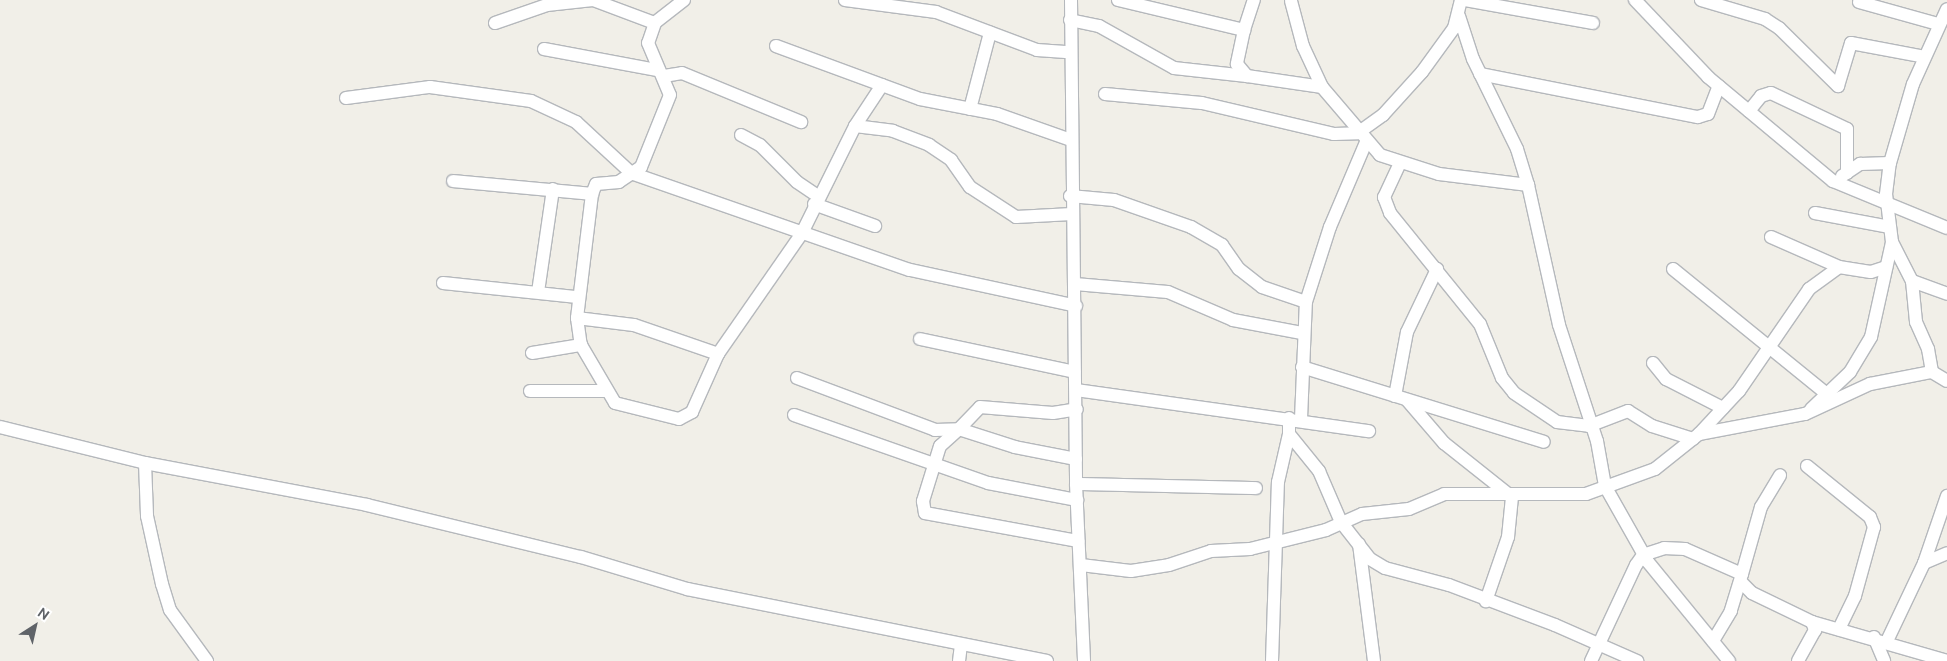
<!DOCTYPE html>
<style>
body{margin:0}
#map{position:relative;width:1947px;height:661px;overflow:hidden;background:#f1efe8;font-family:Ubuntu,sans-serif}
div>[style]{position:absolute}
.roads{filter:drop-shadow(1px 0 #b5b8bc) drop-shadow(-1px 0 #b5b8bc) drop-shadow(0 1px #b5b8bc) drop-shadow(0 -1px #b5b8bc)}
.minor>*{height:12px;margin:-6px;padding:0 6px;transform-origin:6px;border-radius:6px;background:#fff}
span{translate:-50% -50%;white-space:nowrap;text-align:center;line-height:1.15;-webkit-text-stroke:5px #fff;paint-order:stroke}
.north{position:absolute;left:10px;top:601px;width:50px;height:50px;-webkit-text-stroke:4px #fff;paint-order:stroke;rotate:35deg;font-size:14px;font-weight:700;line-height:20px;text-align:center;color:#5f6368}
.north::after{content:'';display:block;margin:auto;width:18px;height:22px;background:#5f6368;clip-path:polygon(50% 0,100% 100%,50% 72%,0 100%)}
</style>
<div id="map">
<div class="roads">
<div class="minor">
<div style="left:684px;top:0;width:37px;rotate:142deg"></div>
<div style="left:655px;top:23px;width:21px;rotate:109deg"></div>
<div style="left:648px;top:43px;width:56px;rotate:67.1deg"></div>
<div style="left:670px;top:95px;width:78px;rotate:111.9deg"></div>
<div style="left:641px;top:167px;width:27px;rotate:146deg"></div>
<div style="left:619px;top:182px;width:23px;rotate:175deg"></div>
<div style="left:596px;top:184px;width:11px;rotate:112deg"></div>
<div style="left:592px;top:194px;width:125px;rotate:96.9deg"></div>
<div style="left:577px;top:318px;width:27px;rotate:82deg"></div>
<div style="left:581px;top:345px;width:67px;rotate:59.6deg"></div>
<div style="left:615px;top:403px;width:66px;rotate:14deg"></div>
<div style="left:679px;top:419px;width:15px;rotate:-28deg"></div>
<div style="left:692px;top:412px;width:64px;rotate:-65.9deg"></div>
<div style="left:845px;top:0;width:92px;rotate:7.5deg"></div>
<div style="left:936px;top:12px;width:108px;rotate:20.6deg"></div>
<div style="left:1037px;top:50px;width:32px;rotate:4deg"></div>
<div style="left:1071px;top:0;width:484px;rotate:89.4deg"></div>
<div style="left:1076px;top:484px;width:177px;rotate:87.4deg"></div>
<div style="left:1118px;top:0;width:130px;rotate:13.4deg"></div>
<div style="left:1244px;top:30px;width:32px;rotate:-72deg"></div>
<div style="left:1464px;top:0;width:131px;rotate:10.1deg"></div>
<div style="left:1635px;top:0;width:106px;rotate:46.5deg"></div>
<div style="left:1708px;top:77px;width:163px;rotate:39.8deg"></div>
<div style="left:1833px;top:181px;width:123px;rotate:22.4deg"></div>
<div style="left:1701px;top:0;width:67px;rotate:16.5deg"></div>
<div style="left:1765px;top:19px;width:17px;rotate:33deg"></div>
<div style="left:1779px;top:28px;width:83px;rotate:44.5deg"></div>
<div style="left:1838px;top:86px;width:45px;rotate:-73.2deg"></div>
<div style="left:1851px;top:43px;width:75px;rotate:10.7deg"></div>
<div style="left:1291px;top:1px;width:47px;rotate:75.1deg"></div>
<div style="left:1303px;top:46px;width:45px;rotate:65.1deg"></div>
<div style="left:1322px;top:87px;width:89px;rotate:49.5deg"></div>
<div style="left:1380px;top:155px;width:62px;rotate:17.9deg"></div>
<div style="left:1439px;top:174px;width:90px;rotate:7deg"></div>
<div style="left:1859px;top:2px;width:82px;rotate:15.6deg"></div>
<div style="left:1459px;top:16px;width:45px;rotate:72deg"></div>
<div style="left:1473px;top:59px;width:100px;rotate:63.9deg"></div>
<div style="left:1517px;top:149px;width:38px;rotate:73deg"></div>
<div style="left:1528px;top:185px;width:143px;rotate:77.5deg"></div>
<div style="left:1559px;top:325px;width:122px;rotate:71.9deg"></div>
<div style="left:1597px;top:441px;width:46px;rotate:79.9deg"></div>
<div style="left:1605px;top:486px;width:87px;rotate:60.5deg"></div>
<div style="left:1648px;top:562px;width:128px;rotate:50.7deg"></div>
<div style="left:1070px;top:20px;width:30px;rotate:12deg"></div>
<div style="left:1099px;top:26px;width:86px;rotate:29.2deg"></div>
<div style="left:1174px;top:68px;width:73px;rotate:6.3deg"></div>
<div style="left:495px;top:23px;width:55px;rotate:-19.1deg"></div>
<div style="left:547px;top:5px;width:46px;rotate:-6.2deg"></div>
<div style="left:593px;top:0;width:66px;rotate:20.4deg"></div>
<div style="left:1244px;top:30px;width:35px;rotate:102deg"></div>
<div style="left:1237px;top:64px;width:16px;rotate:50deg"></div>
<div style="left:1247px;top:76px;width:76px;rotate:8.3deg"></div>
<div style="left:776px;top:46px;width:153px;rotate:20.2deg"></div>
<div style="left:920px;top:99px;width:78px;rotate:11deg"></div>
<div style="left:997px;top:114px;width:78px;rotate:19.4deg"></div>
<div style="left:544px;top:49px;width:114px;rotate:10.6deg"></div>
<div style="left:1480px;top:74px;width:222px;rotate:11.2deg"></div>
<div style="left:1698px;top:117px;width:10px;rotate:-17deg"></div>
<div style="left:1708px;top:114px;width:30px;rotate:-69deg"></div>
<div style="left:664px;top:76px;width:18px;rotate:-9deg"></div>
<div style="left:682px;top:73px;width:129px;rotate:22.4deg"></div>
<div style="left:1105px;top:94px;width:97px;rotate:5.3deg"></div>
<div style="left:1202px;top:103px;width:136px;rotate:13.2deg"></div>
<div style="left:1334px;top:134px;width:24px;rotate:-2deg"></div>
<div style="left:1358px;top:133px;width:31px;rotate:-36deg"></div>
<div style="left:1383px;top:115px;width:58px;rotate:-47.8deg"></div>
<div style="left:1422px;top:72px;width:54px;rotate:-54deg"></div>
<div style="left:1454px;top:28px;width:29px;rotate:-76deg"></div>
<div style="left:346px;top:98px;width:85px;rotate:-7.5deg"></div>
<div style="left:430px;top:87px;width:102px;rotate:7.9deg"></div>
<div style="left:531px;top:101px;width:50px;rotate:25deg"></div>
<div style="left:576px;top:122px;width:75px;rotate:42.8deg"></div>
<div style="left:631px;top:173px;width:295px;rotate:19.2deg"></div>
<div style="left:910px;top:270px;width:170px;rotate:12.2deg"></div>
<div style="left:970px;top:109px;width:79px;rotate:-75.3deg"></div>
<div style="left:1749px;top:111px;width:19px;rotate:-51deg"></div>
<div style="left:1761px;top:96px;width:10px;rotate:-17deg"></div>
<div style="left:1771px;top:93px;width:84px;rotate:25.3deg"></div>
<div style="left:1847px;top:129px;width:44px;rotate:90deg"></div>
<div style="left:855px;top:126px;width:38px;rotate:7deg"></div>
<div style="left:893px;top:131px;width:39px;rotate:21deg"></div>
<div style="left:929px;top:145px;width:27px;rotate:34deg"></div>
<div style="left:951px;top:160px;width:33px;rotate:55deg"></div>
<div style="left:970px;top:187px;width:55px;rotate:33.1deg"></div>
<div style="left:1016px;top:217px;width:56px;rotate:-3.1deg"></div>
<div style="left:741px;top:135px;width:21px;rotate:28deg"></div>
<div style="left:760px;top:145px;width:52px;rotate:45deg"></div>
<div style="left:797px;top:182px;width:25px;rotate:34deg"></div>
<div style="left:1400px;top:163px;width:38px;rotate:115deg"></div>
<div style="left:1384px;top:197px;width:17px;rotate:69deg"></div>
<div style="left:1390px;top:213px;width:143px;rotate:51deg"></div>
<div style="left:1480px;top:324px;width:58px;rotate:67.8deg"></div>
<div style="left:1502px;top:378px;width:19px;rotate:51deg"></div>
<div style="left:1514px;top:393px;width:52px;rotate:34deg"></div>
<div style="left:1557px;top:422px;width:32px;rotate:7deg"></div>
<div style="left:1589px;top:426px;width:42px;rotate:-21deg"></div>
<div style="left:1628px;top:411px;width:28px;rotate:32deg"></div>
<div style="left:1652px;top:426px;width:43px;rotate:17.6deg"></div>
<div style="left:1842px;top:176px;width:22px;rotate:-34deg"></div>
<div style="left:1860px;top:164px;width:30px;rotate:-2deg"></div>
<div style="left:453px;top:181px;width:140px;rotate:5.3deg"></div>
<div style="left:1070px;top:196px;width:44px;rotate:5.2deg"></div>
<div style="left:1114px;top:200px;width:82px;rotate:19.3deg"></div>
<div style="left:1191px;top:227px;width:36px;rotate:30deg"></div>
<div style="left:1222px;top:245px;width:29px;rotate:55deg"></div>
<div style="left:1239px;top:269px;width:29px;rotate:38deg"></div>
<div style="left:1262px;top:287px;width:46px;rotate:18.8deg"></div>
<div style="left:814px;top:204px;width:65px;rotate:19.8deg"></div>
<div style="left:1815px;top:213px;width:76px;rotate:10.6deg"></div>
<div style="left:1771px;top:237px;width:74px;rotate:23.8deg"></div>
<div style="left:1892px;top:242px;width:44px;rotate:62.9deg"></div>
<div style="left:1912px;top:281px;width:41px;rotate:84.4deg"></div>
<div style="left:1916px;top:322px;width:30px;rotate:66deg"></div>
<div style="left:1928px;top:349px;width:23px;rotate:80deg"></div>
<div style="left:1673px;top:269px;width:198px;rotate:39.1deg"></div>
<div style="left:1912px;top:281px;width:37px;rotate:20deg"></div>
<div style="left:443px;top:283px;width:135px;rotate:6deg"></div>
<div style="left:1075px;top:284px;width:93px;rotate:4.9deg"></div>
<div style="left:1168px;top:292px;width:71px;rotate:23.3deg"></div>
<div style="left:1233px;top:320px;width:70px;rotate:10.7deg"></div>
<div style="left:538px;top:292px;width:104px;rotate:-81.7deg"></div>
<div style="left:577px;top:318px;width:57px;rotate:7deg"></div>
<div style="left:634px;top:325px;width:89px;rotate:19deg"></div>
<div style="left:718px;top:354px;width:147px;rotate:-55.2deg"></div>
<div style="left:802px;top:233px;width:119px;rotate:-63.6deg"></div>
<div style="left:855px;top:126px;width:49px;rotate:-56.6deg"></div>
<div style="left:920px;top:339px;width:158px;rotate:12deg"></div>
<div style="left:532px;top:353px;width:50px;rotate:-9.3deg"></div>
<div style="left:1653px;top:363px;width:21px;rotate:51deg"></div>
<div style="left:1666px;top:379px;width:64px;rotate:27deg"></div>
<div style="left:1302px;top:367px;width:253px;rotate:17.2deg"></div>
<div style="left:1932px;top:372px;width:17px;rotate:31deg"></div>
<div style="left:797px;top:378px;width:147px;rotate:20.6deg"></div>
<div style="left:935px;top:430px;width:24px;rotate:-2deg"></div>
<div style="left:959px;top:429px;width:30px;rotate:-46deg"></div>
<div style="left:980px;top:407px;width:73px;rotate:4.7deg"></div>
<div style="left:1053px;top:413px;width:24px;rotate:-9deg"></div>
<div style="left:1076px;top:390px;width:296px;rotate:8deg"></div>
<div style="left:530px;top:391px;width:77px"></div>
<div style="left:1395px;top:396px;width:65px;rotate:-79.4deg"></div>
<div style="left:1407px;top:332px;width:70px;rotate:-64.5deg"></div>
<div style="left:1407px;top:400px;width:57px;rotate:49.3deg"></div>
<div style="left:1444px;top:443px;width:87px;rotate:38.5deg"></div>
<div style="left:1512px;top:497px;width:40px;rotate:95.7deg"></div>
<div style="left:1508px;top:537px;width:68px;rotate:109deg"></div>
<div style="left:1811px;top:409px;width:54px;rotate:-43.5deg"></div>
<div style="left:1850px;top:372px;width:41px;rotate:-59deg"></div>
<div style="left:1871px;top:337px;width:97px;rotate:-77.5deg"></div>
<div style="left:1892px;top:242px;width:48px;rotate:-97.1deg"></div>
<div style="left:1886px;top:194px;width:31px;rotate:-83deg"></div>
<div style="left:1890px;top:163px;width:82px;rotate:-73.8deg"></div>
<div style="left:1913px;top:84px;width:82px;rotate:-65.6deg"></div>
<div style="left:794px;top:415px;width:206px;rotate:19.3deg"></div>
<div style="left:988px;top:483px;width:91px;rotate:10.8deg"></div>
<div style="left:1289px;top:418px;width:16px;rotate:90deg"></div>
<div style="left:1289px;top:434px;width:48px;rotate:51deg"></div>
<div style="left:1319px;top:471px;width:56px;rotate:66.7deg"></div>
<div style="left:1341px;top:522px;width:47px;rotate:51.9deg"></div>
<div style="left:1370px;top:559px;width:17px;rotate:31deg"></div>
<div style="left:1385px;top:568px;width:66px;rotate:14.9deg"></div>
<div style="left:1449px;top:585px;width:113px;rotate:20.7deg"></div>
<div style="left:1555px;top:625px;width:90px;rotate:23.7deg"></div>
<div style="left:1301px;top:419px;width:117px;rotate:-87.6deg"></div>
<div style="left:1306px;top:302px;width:79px;rotate:-72.3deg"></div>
<div style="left:1330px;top:227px;width:92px;rotate:-67deg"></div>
<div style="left:0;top:427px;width:149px;rotate:13.9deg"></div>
<div style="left:145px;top:463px;width:226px;rotate:10.7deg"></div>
<div style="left:367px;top:505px;width:220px;rotate:13.7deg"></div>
<div style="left:581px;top:557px;width:111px;rotate:16.8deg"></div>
<div style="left:687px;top:589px;width:367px;rotate:11.3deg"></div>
<div style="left:1699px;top:434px;width:59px;rotate:-47.1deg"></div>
<div style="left:1739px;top:391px;width:124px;rotate:-55.5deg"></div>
<div style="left:1809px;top:289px;width:37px;rotate:-36deg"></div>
<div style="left:1839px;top:267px;width:32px;rotate:9deg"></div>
<div style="left:1871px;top:272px;width:16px;rotate:-18deg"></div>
<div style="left:1076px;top:459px;width:62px;rotate:-168.9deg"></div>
<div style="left:1015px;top:447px;width:59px;rotate:-162.2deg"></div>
<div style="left:959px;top:429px;width:25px;rotate:138deg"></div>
<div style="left:940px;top:446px;width:58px;rotate:107.2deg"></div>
<div style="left:923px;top:501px;width:12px;rotate:81deg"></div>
<div style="left:925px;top:513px;width:156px;rotate:10.4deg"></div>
<div style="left:145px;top:463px;width:53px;rotate:87.8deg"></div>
<div style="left:147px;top:516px;width:70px;rotate:77.6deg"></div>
<div style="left:162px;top:584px;width:27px;rotate:73deg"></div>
<div style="left:170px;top:610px;width:63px;rotate:54deg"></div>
<div style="left:1807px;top:466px;width:81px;rotate:39deg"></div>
<div style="left:1870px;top:517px;width:11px;rotate:68deg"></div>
<div style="left:1874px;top:527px;width:72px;rotate:105.4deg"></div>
<div style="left:1855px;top:596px;width:37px;rotate:116deg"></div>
<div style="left:1076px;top:484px;width:180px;rotate:1.3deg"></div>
<div style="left:1359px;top:544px;width:118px;rotate:82.7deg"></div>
<div style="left:1924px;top:563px;width:25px;rotate:-23deg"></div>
<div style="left:1081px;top:565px;width:50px;rotate:6.8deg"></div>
<div style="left:1131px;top:571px;width:38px;rotate:-9deg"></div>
<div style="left:1169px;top:565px;width:44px;rotate:-18.4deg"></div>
<div style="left:1211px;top:551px;width:39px;rotate:-3deg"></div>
<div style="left:1250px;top:549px;width:78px;rotate:-14deg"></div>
<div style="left:1326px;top:530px;width:39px;rotate:-24deg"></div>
<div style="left:1362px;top:514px;width:47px;rotate:-6.1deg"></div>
<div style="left:1409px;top:509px;width:38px;rotate:-23deg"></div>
<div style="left:1444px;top:494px;width:142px"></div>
<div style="left:1586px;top:494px;width:73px;rotate:-19.9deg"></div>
<div style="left:1655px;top:469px;width:56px;rotate:-38.5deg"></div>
<div style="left:1699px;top:434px;width:108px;rotate:-10.7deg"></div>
<div style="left:1805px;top:414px;width:72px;rotate:-24.8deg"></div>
<div style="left:1870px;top:384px;width:63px;rotate:-11deg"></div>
<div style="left:1742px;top:574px;width:70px;rotate:-74.2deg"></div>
<div style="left:1761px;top:507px;width:37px;rotate:-59deg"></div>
<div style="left:1742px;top:583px;width:14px;rotate:45deg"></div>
<div style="left:1752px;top:593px;width:67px;rotate:25.8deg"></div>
<div style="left:1812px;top:622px;width:9px;rotate:69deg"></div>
<div style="left:1815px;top:630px;width:35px;rotate:119deg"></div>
<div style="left:1812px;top:622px;width:141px;rotate:16.1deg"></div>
<div style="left:1874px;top:637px;width:26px;rotate:67deg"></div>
<div style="left:1887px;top:641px;width:86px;rotate:-64.6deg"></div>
<div style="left:1924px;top:563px;width:71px;rotate:-71.1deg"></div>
<div style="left:959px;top:661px;width:16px;rotate:-83deg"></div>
<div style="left:1272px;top:661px;width:179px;rotate:-88.1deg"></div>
<div style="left:1278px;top:482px;width:49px;rotate:-77.1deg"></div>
<div style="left:1591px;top:661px;width:106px;rotate:-64.9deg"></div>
<div style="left:1636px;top:565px;width:12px;rotate:-55deg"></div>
<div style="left:1643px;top:555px;width:22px;rotate:-18deg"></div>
<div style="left:1664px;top:548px;width:21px;rotate:3deg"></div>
<div style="left:1685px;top:549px;width:62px;rotate:23.7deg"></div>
<div style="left:1742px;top:574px;width:39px;rotate:107deg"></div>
<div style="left:1731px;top:611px;width:35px;rotate:121deg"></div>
</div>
</div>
<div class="north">N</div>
</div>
